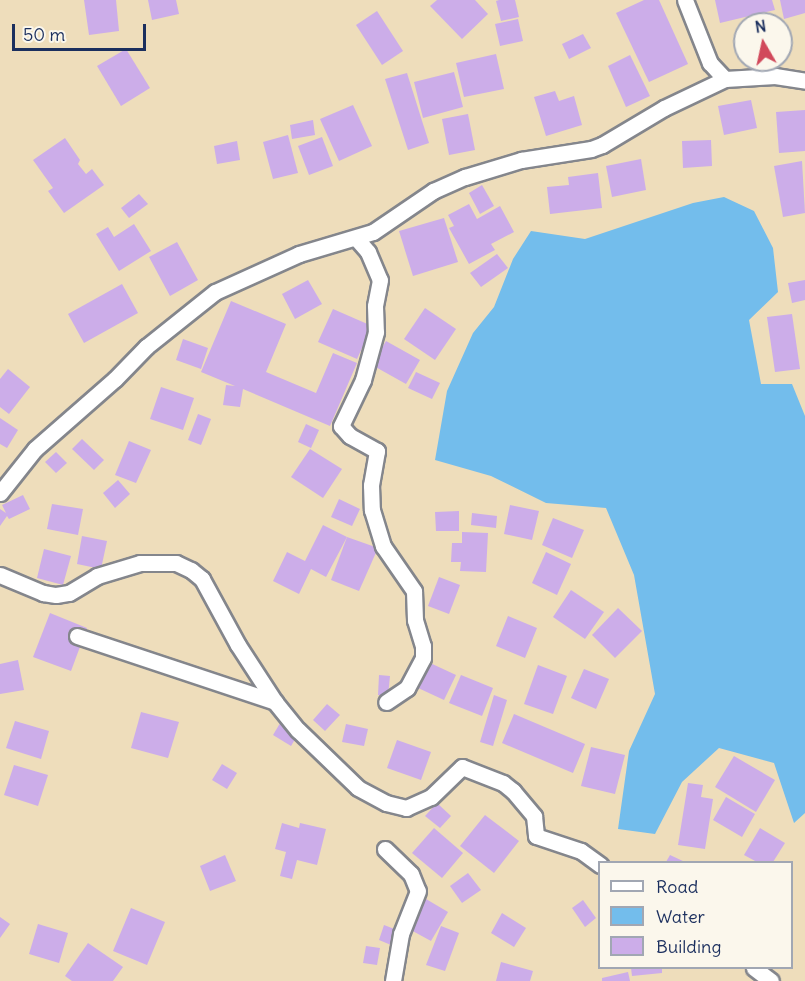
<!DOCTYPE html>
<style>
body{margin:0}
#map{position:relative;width:805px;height:981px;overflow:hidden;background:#edb;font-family:Delius,sans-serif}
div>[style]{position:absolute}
.water>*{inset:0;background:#73bdec}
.building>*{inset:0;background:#ccade9}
.roads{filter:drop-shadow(2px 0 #84868c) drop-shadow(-2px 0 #84868c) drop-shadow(0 2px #84868c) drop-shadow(0 -2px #84868c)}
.minor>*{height:15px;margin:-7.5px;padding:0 7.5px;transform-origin:7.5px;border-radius:7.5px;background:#fff}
span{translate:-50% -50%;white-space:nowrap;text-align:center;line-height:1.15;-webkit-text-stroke:4.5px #fbf7ec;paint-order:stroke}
.legend{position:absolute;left:598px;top:861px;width:195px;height:108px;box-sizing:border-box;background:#fbf7ec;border:2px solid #a1a7b3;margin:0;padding:8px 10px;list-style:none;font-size:18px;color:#1b2f5e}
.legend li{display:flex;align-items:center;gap:12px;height:30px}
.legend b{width:30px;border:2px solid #a1a7b3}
.north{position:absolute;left:733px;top:12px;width:60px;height:60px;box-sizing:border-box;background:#fbf7ec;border:2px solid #a1a7b3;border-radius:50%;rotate:351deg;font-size:16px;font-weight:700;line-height:24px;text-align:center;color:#1b2f5e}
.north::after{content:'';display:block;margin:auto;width:21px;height:27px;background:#d1495b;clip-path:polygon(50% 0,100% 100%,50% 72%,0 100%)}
.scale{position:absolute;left:12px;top:24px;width:134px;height:27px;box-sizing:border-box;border:3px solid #1b2f5e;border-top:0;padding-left:8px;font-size:18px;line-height:21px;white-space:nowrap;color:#1b2f5e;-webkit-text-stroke:4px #fbf7ec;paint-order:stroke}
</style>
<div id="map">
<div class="water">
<div style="clip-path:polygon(724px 197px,754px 211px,773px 248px,778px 292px,749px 320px,761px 384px,792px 384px,805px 416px,805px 813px,794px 823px,774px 763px,719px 748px,682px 782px,655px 834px,618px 829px,629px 751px,655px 694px,634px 575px,606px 508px,546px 503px,491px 476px,435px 460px,447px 391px,473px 333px,494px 307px,513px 259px,531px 231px,585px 239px,693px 203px)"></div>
</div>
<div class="building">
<div style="clip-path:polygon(84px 0,116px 0,119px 31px,89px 35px)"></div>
<div style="clip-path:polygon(148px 0,176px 0,179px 14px,152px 20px)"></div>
<div style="clip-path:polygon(437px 0,475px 0,488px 14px,462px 39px,430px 6px)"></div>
<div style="clip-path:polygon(499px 0,515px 0,519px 17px,501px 21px,496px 1px)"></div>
<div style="clip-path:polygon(644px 0,659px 0,688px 64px,649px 82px,616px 13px)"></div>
<div style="clip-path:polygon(715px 0,772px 0,775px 10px,720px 23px)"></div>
<div style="clip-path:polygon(780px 0,805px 0,805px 13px,784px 19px)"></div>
<div style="clip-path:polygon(377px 11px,403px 51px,382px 65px,356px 25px)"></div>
<div style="clip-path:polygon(518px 19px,523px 41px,500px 46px,495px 24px)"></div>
<div style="clip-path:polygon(583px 34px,591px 48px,569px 59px,562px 44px)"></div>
<div style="clip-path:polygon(126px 49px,150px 88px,121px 106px,97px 66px)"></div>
<div style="clip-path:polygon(496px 54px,504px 89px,464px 97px,456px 63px)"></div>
<div style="clip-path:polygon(630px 55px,650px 96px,626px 107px,608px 66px)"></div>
<div style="clip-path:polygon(454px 72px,463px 107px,423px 118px,414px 82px)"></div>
<div style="clip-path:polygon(407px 73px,429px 143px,408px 150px,385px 79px)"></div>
<div style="clip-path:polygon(555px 91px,559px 101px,574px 96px,582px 125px,546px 136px,534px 97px)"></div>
<div style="clip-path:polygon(751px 100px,757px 128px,724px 135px,718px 106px)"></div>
<div style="clip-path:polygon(353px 105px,372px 146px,339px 161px,320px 119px)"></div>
<div style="clip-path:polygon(805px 110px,805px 151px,779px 153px,776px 112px)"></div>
<div style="clip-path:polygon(468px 114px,475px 150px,449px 155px,442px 119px)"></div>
<div style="clip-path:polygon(313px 120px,315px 135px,292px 139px,290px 125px)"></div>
<div style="clip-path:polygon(288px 135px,298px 173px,273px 179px,263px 142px)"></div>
<div style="clip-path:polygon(322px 137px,333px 166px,309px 175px,298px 146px)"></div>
<div style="clip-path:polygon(65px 138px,80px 160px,78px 164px,86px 174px,92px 169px,104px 185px,64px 213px,48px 191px,53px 188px,33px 160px)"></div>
<div style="clip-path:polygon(711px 140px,712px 166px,683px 168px,682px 141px)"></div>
<div style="clip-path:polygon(237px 141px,240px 160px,217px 164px,214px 146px)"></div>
<div style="clip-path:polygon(641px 159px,646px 190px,612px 197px,606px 166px)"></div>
<div style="clip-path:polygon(802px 161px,805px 213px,783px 217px,774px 166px)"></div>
<div style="clip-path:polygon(598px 173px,602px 208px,550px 214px,547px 187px,569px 185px,568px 177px)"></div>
<div style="clip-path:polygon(482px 185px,494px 206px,480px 214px,469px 193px)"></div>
<div style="clip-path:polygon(139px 194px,148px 204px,129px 218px,121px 208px)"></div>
<div style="clip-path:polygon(469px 204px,477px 219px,500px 206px,514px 232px,491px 244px,495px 250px,469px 264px,449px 228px,454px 226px,448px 215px)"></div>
<div style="clip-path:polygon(444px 218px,458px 262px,413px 276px,399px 231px)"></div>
<div style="clip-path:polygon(134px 224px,151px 251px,119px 271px,96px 234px,108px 227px,114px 237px)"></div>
<div style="clip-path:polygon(177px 242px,198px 280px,170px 296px,149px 257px)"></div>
<div style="clip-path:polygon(497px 254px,508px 268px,481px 287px,470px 273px)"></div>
<div style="clip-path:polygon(308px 280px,322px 304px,295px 319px,282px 294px)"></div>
<div style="clip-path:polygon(805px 280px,805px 300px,792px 303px,788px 283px)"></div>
<div style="clip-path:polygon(122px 284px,138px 313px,84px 343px,68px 314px)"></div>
<div style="clip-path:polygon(231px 301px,286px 324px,266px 372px,316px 393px,333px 353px,357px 363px,330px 426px,243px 389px,240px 407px,223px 405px,226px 385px,235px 386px,201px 372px)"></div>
<div style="clip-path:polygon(425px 308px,456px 329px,435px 360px,404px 339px)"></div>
<div style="clip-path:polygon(333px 309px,372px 326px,357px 359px,318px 342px)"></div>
<div style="clip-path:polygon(792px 314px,800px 369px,775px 372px,767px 317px)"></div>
<div style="clip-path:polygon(183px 339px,208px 348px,201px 369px,176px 360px)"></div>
<div style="clip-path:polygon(386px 341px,420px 360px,406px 384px,372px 365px)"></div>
<div style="clip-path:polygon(8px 369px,30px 387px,9px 414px,0 407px,0 379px)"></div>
<div style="clip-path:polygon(416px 372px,440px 383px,432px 399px,408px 388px)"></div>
<div style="clip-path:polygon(161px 387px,194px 398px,183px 430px,150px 419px)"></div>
<div style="clip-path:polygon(198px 414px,211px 419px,201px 445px,188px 440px)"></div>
<div style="clip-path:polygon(0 418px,18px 430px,7px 448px,0 444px)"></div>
<div style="clip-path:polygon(306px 424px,319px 430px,311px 448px,298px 442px)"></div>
<div style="clip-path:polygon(82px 439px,104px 460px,94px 470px,72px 449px)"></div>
<div style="clip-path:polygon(129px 441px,151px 450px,136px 483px,115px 475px)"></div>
<div style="clip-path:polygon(310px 449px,342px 469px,323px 498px,291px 477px)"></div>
<div style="clip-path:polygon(56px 452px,67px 463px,56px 473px,45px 462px)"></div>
<div style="clip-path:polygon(118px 480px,130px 494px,115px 508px,103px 493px)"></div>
<div style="clip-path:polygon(23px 495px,30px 509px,9px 519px,7px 516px,0 526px,0 509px,6px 513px,2px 505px)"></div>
<div style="clip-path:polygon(339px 499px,360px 509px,352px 526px,331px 517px)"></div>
<div style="clip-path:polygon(52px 504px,83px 509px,78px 535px,47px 529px)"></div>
<div style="clip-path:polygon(510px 505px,539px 511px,532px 540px,504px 534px)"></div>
<div style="clip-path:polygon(459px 511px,459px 531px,436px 531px,435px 512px)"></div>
<div style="clip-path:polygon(472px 513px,497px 516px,496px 528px,471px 525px)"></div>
<div style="clip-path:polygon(553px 518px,584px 530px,572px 558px,542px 545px)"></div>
<div style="clip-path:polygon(323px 525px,347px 537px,326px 577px,311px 569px,299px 594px,273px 581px,287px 552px,305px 561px)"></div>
<div style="clip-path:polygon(462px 532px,488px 533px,486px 572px,460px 571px,461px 562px,451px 562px,452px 543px,462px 543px)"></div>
<div style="clip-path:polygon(82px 536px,107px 541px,101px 569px,77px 564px)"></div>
<div style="clip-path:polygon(347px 537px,378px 548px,359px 591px,331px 580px)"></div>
<div style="clip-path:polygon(44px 549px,71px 556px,63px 585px,37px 578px)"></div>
<div style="clip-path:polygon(546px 552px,571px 564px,557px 595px,532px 583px)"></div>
<div style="clip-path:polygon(439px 577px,460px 585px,449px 614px,428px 606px)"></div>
<div style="clip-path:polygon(571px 590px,604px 612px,585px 639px,553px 617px)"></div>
<div style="clip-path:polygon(618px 608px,642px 631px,615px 658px,592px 635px)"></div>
<div style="clip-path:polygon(50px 613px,87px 628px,71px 671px,33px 657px)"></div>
<div style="clip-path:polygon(508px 616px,537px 628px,525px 658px,496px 646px)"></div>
<div style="clip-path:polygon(18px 660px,24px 690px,0 694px,0 664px)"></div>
<div style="clip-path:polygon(428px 662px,456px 675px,444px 700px,416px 687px)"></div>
<div style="clip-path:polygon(538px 665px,567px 676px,553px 714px,524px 704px)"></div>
<div style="clip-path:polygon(584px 669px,609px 679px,596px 709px,571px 698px)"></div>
<div style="clip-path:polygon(379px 675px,390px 676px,388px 696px,378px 695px)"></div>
<div style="clip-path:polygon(461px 675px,493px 688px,482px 716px,449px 703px)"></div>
<div style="clip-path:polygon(494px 695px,507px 700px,493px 746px,480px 742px)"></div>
<div style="clip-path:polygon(327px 704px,340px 715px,325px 731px,313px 720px)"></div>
<div style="clip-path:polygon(141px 712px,179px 722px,168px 758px,131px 748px)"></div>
<div style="clip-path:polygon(514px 714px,585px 744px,573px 773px,502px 743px)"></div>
<div style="clip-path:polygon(282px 720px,300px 731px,291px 746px,273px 735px)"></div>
<div style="clip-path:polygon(15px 721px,49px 731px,41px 759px,6px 748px)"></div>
<div style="clip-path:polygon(346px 724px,368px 729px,364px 746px,342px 742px)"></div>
<div style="clip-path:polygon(397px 740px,431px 752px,421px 780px,387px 768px)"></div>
<div style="clip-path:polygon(591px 747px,625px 755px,615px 794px,581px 786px)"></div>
<div style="clip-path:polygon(734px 756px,775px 780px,756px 812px,715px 787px)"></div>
<div style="clip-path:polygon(222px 764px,237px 773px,227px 789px,212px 780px)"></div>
<div style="clip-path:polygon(14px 765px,48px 775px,38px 806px,4px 795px)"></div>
<div style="clip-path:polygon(688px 783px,703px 785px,701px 797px,713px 799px,705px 849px,678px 845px)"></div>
<div style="clip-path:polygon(726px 797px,755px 814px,742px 837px,713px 820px)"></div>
<div style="clip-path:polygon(437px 803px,451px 816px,440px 828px,425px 816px)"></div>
<div style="clip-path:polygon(485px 815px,519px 841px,494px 873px,460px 846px)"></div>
<div style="clip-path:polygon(282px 823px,299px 828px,300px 823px,326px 829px,317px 865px,297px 860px,292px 879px,280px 876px,286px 852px,275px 849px)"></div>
<div style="clip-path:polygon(434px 828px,463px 853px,442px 878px,412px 853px)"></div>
<div style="clip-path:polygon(760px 828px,785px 843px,773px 862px,757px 862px,744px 855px)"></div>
<div style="clip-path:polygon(225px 855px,236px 881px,210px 891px,200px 866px)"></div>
<div style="clip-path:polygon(670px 855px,685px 862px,666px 862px)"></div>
<div style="clip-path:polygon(468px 873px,481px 890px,462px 903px,450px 886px)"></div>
<div style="clip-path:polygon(426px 899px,448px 912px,431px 941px,409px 929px)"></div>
<div style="clip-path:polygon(583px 900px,596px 918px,585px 927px,572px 908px)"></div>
<div style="clip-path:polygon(131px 908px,165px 922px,147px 965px,113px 951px)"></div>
<div style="clip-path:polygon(502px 913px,526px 928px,514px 947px,491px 933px)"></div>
<div style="clip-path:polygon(0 917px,10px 924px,0 938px)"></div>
<div style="clip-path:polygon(38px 924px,68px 933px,59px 963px,29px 954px)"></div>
<div style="clip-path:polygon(384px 925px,397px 930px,391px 945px,379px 940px)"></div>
<div style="clip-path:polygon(441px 926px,459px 933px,445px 971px,426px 965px)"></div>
<div style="clip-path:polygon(88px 943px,123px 967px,113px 981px,72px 981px,65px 976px)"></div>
<div style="clip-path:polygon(366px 946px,380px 948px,377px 965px,363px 963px)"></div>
<div style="clip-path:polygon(501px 962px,533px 971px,530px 981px,496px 981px)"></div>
<div style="clip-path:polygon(631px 968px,662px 968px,662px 973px,632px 976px)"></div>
<div style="clip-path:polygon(628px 972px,630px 981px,602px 981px,602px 978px)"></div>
</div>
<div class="roads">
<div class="minor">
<div style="left:685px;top:0;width:68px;rotate:68.4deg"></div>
<div style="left:710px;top:63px;width:22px;rotate:47deg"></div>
<div style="left:356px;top:238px;width:18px;rotate:49deg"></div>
<div style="left:368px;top:252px;width:30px;rotate:67deg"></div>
<div style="left:380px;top:280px;width:26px;rotate:101deg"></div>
<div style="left:375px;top:306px;width:26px;rotate:88deg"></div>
<div style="left:376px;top:332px;width:50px;rotate:105.2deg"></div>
<div style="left:363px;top:380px;width:51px;rotate:115.6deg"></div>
<div style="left:341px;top:426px;width:13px;rotate:48deg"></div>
<div style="left:350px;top:436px;width:31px;rotate:29deg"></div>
<div style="left:377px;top:451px;width:35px;rotate:100deg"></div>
<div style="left:371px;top:485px;width:25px;rotate:88deg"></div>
<div style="left:372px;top:510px;width:38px;rotate:73deg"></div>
<div style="left:383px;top:546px;width:55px;rotate:55.4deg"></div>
<div style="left:414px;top:591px;width:29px;rotate:88deg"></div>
<div style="left:415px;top:620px;width:27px;rotate:73deg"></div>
<div style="left:423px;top:646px;width:12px;rotate:90deg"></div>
<div style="left:423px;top:658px;width:34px;rotate:118deg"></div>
<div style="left:407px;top:688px;width:25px;rotate:146deg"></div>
<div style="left:0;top:493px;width:56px;rotate:-51.5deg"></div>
<div style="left:35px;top:449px;width:106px;rotate:-41.2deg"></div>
<div style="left:115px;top:379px;width:45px;rotate:-45.9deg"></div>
<div style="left:146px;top:347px;width:88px;rotate:-38.6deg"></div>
<div style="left:215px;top:292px;width:92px;rotate:-24.3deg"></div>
<div style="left:299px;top:254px;width:77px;rotate:-16.6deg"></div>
<div style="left:373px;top:232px;width:73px;rotate:-34.3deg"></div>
<div style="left:433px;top:191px;width:35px;rotate:-24deg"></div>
<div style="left:465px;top:177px;width:59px;rotate:-16.9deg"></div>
<div style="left:521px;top:160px;width:71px;rotate:-8.9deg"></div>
<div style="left:591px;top:149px;width:12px;rotate:-20deg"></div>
<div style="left:602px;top:145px;width:72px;rotate:-30.8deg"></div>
<div style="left:664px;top:108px;width:68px;rotate:-25.4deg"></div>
<div style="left:725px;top:79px;width:50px;rotate:-3.4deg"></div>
<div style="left:775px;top:76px;width:30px;rotate:9deg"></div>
<div style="left:0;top:575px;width:47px;rotate:22.7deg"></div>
<div style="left:43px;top:593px;width:13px;rotate:9deg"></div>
<div style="left:56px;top:595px;width:13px;rotate:-9deg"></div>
<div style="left:69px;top:593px;width:33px;rotate:-31deg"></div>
<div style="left:97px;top:576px;width:45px;rotate:-16.8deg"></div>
<div style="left:140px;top:563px;width:36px"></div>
<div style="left:176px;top:563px;width:17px;rotate:25deg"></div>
<div style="left:191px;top:570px;width:14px;rotate:39deg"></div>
<div style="left:202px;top:579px;width:75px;rotate:61.4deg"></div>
<div style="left:238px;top:645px;width:68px;rotate:57deg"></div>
<div style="left:275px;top:702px;width:36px;rotate:51deg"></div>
<div style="left:298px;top:730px;width:83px;rotate:44deg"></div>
<div style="left:358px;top:788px;width:32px;rotate:28deg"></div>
<div style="left:386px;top:803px;width:21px;rotate:14deg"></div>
<div style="left:406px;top:808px;width:27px;rotate:-24deg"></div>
<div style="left:431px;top:797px;width:43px;rotate:-44.1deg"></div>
<div style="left:462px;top:767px;width:44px;rotate:21.3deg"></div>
<div style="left:503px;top:783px;width:13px;rotate:39deg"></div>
<div style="left:513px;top:791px;width:33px;rotate:50deg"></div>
<div style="left:534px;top:816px;width:20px;rotate:84deg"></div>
<div style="left:536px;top:836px;width:47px;rotate:18.4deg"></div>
<div style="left:581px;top:851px;width:24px;rotate:36deg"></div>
<div style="left:77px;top:636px;width:209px;rotate:18.4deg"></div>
<div style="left:385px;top:849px;width:36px;rotate:44deg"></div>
<div style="left:411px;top:874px;width:18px;rotate:68deg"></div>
<div style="left:418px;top:891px;width:46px;rotate:111.6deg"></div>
<div style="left:401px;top:934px;width:48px;rotate:99.7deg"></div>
<div style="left:754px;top:968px;width:21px;rotate:37deg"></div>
</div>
</div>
<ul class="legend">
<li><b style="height:8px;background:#fff"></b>Road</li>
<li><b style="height:16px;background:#73bdec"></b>Water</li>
<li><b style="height:16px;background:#ccade9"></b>Building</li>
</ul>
<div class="north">N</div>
<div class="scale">50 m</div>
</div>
